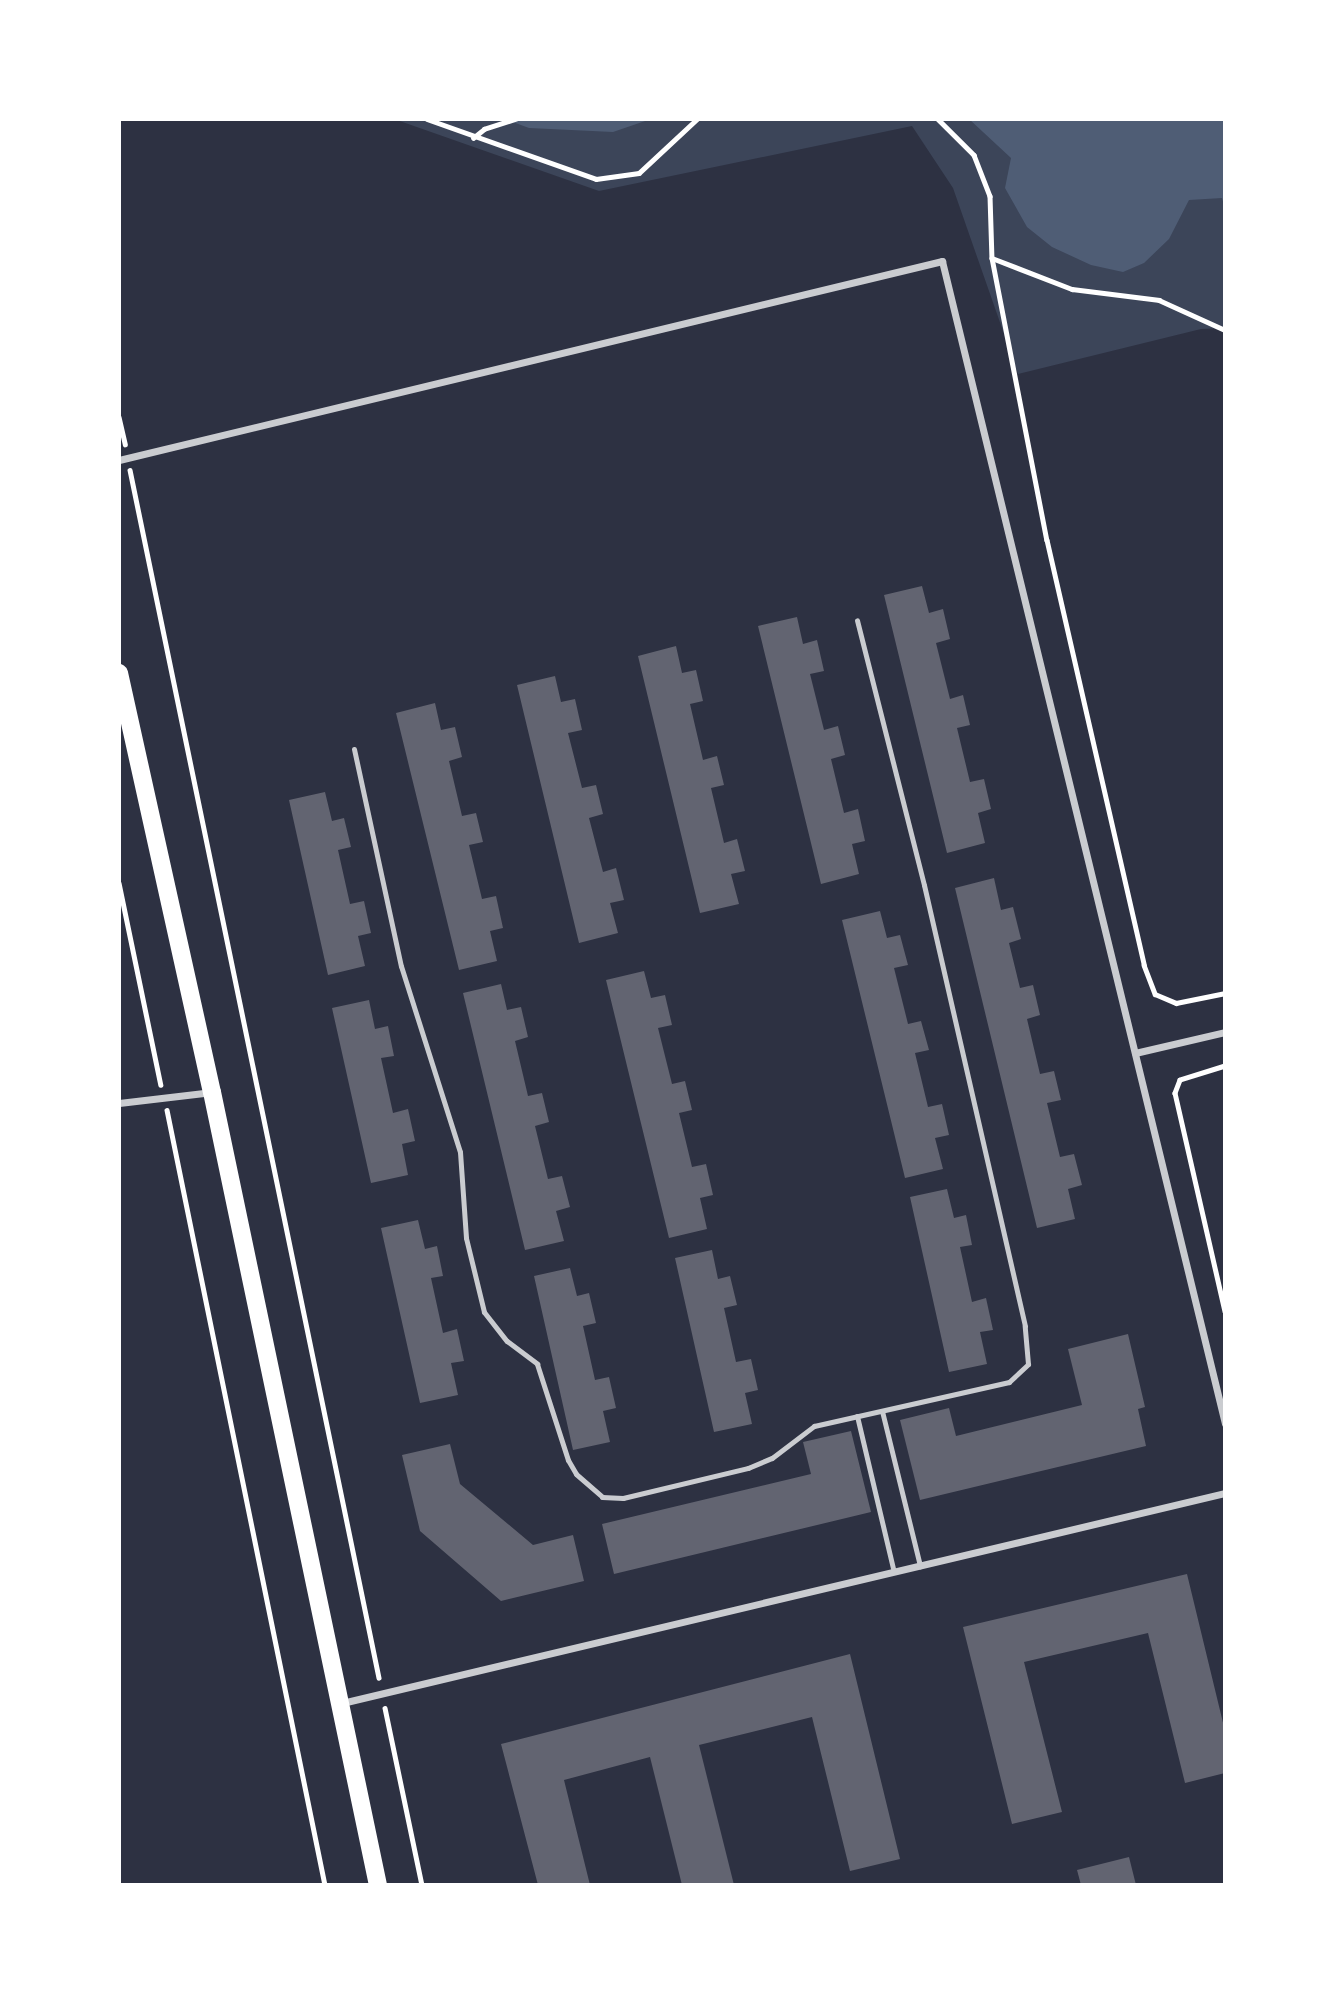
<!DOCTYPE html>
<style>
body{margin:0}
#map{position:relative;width:1344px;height:2004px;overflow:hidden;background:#2d3142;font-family:"Asap Condensed",sans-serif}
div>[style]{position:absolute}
.green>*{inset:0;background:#3c4559}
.water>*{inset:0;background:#4f5d75}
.building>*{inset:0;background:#626471}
.path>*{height:4.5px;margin:-2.25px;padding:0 2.25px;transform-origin:2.25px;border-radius:2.25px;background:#fff}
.service>*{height:5px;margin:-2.5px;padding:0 2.5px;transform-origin:2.5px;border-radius:2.5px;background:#caccd0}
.minor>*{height:7px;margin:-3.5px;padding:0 3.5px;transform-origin:3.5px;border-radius:3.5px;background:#caccd0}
.primary>*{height:18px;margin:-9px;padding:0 9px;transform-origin:9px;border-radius:9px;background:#fff}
span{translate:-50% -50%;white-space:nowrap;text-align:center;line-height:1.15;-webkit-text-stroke:7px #fff;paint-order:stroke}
.frame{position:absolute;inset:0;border:121px solid #fff;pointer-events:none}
</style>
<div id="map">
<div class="green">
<div style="clip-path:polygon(394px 119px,1225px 119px,1225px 328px,1201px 329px,1018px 374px,953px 188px,912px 126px,599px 191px)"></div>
</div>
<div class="water">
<div style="clip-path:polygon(505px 119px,651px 119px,613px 132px,529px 128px)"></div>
<div style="clip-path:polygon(969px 119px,1225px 119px,1225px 209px,1222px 198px,1189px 200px,1169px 239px,1144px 263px,1123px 272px,1091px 265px,1052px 247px,1027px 227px,1005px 188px,1011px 158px)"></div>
</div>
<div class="building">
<div style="clip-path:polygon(922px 586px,929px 613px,943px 609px,950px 639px,936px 643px,950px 699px,963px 695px,970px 725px,957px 728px,970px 782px,984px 779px,991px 809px,978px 813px,985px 843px,947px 853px,884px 595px)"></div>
<div style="clip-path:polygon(797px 617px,803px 644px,817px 640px,824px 671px,810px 674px,824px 730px,838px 726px,845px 755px,831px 759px,844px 813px,858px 809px,865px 841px,852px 844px,859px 874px,821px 884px,758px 626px)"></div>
<div style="clip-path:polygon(676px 646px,682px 673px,696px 670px,703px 701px,690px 704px,703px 760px,717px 756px,724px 785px,711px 788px,724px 843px,737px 839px,745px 871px,731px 874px,739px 904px,700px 913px,638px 656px)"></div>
<div style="clip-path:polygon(555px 676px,561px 702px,575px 699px,582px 730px,568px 733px,582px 788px,596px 785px,603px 814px,589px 818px,603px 872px,616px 868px,624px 900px,610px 903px,618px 933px,579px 943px,517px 685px)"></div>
<div style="clip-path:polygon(435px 703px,441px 730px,455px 727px,462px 757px,449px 761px,462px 816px,476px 813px,483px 842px,469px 845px,482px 899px,496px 896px,503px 928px,490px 931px,497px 961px,459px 970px,396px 713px)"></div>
<div style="clip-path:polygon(325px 792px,332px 821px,344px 818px,351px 847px,338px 850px,350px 904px,364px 901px,371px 933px,358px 936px,365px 966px,328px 975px,289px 800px)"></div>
<div style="clip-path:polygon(994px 878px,1001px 910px,1013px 907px,1021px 939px,1009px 943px,1020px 988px,1033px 985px,1040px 1015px,1027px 1019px,1040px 1074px,1054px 1071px,1061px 1100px,1047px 1103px,1060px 1157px,1074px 1154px,1082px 1185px,1068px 1189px,1075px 1219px,1037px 1228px,955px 888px)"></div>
<div style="clip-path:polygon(880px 911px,887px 938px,900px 935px,908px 965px,894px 968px,908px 1024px,921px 1021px,929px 1050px,915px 1053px,928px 1107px,942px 1104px,949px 1135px,935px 1138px,943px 1169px,905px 1178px,842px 920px)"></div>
<div style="clip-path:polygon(644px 971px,651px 998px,665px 995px,672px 1025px,658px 1028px,672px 1084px,685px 1081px,692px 1110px,679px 1113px,692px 1167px,706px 1164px,713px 1195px,700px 1198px,707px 1229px,669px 1238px,606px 980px)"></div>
<div style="clip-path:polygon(501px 984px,507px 1010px,521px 1007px,528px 1037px,515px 1041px,528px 1096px,542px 1093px,549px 1122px,535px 1126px,548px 1179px,562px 1176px,570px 1207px,556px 1211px,564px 1241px,525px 1250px,463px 993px)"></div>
<div style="clip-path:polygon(369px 1000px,375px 1029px,388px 1026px,394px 1056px,381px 1058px,393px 1113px,408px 1109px,415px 1141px,402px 1144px,408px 1175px,371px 1183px,332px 1008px)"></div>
<div style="clip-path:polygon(947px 1189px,954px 1218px,966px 1215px,972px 1245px,960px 1247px,972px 1302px,986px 1298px,993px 1330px,980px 1332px,987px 1364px,949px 1372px,910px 1197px)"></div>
<div style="clip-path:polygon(418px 1220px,425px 1249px,437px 1246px,443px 1276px,431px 1278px,443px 1333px,457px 1329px,464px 1361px,451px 1363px,458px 1395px,420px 1403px,381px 1228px)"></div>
<div style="clip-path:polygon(712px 1250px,718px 1279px,730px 1276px,737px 1305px,724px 1308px,736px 1362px,751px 1359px,758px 1390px,745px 1393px,752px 1424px,714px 1432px,675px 1258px)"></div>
<div style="clip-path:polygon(570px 1268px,577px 1296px,589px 1293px,596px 1323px,583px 1326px,595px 1380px,609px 1377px,616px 1408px,603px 1411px,610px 1442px,573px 1450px,534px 1276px)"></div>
<div style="clip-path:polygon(1128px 1334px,1145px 1407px,1138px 1409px,1146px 1446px,920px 1500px,900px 1420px,949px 1408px,956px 1436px,1082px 1405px,1068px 1349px)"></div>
<div style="clip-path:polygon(851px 1431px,871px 1512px,614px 1574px,602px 1524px,811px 1474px,803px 1442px)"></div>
<div style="clip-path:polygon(450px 1444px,460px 1484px,533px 1545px,573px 1535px,584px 1581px,501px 1601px,420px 1531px,402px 1455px)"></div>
<div style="clip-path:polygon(1187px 1574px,1225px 1731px,1225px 1773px,1185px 1783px,1148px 1633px,1024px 1662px,1062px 1812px,1012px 1824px,963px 1627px)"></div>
<div style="clip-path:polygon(850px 1654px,900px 1859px,850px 1871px,812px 1717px,699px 1745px,734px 1885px,682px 1885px,650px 1757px,564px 1780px,590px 1885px,538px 1885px,501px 1744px)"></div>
<div style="clip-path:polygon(1129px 1857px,1136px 1885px,1081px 1885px,1077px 1870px)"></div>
</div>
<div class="path">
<div style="left:427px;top:119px;width:179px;rotate:19.5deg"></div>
<div style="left:596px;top:179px;width:43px;rotate:-7.9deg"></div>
<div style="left:639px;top:173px;width:79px;rotate:-43deg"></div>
<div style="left:938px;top:119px;width:51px;rotate:45deg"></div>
<div style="left:974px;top:155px;width:44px;rotate:68.7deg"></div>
<div style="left:990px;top:196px;width:62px;rotate:88.2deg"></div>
<div style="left:992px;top:258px;width:86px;rotate:21.2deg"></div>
<div style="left:1072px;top:289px;width:88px;rotate:7.2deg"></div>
<div style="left:1159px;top:300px;width:72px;rotate:24.4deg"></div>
<div style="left:473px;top:138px;width:14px;rotate:-39deg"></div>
<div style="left:484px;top:129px;width:33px;rotate:-18deg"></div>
<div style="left:992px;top:258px;width:287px;rotate:79deg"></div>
<div style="left:1047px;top:540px;width:436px;rotate:77.1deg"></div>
<div style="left:1144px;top:965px;width:31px;rotate:69deg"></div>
<div style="left:1155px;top:994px;width:23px;rotate:23deg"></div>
<div style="left:1176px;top:1003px;width:50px;rotate:-11.5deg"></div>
<div style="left:119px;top:417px;width:28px;rotate:77deg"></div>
<div style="left:130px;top:470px;width:1233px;rotate:78.35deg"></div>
<div style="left:119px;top:883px;width:206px;rotate:78.3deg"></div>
<div style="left:1225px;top:1066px;width:47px;rotate:162.7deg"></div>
<div style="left:1180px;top:1080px;width:14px;rotate:111deg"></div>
<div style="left:1175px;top:1093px;width:224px;rotate:77.1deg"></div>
<div style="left:167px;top:1110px;width:791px;rotate:78.48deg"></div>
<div style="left:385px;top:1708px;width:181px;rotate:78.2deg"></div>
</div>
<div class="service">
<div style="left:354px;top:749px;width:222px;rotate:77.8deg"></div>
<div style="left:401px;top:966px;width:195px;rotate:72.4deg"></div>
<div style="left:460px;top:1152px;width:86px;rotate:86deg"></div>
<div style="left:466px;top:1238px;width:76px;rotate:76.3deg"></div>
<div style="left:484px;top:1312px;width:37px;rotate:52deg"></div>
<div style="left:507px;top:1341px;width:38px;rotate:37deg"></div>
<div style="left:537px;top:1364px;width:101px;rotate:72.1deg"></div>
<div style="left:568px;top:1460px;width:16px;rotate:60deg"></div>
<div style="left:576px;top:1474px;width:35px;rotate:41deg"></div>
<div style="left:602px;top:1497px;width:21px;rotate:3deg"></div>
<div style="left:623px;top:1498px;width:129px;rotate:-13.5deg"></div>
<div style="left:748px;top:1468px;width:26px;rotate:-23deg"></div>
<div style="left:772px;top:1458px;width:53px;rotate:-37.3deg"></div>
<div style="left:814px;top:1426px;width:200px;rotate:-12.7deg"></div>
<div style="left:1009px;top:1382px;width:26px;rotate:-43deg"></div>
<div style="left:1028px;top:1364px;width:38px;rotate:-95deg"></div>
<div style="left:1025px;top:1326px;width:452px;rotate:-102.9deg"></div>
<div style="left:924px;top:885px;width:273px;rotate:-104.2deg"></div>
<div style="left:882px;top:1411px;width:160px;rotate:76.2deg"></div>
<div style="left:857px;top:1416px;width:160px;rotate:76.7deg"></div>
</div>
<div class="minor">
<div style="left:119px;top:460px;width:847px;rotate:-13.59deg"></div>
<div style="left:942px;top:261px;width:1197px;rotate:76.32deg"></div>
<div style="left:1135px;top:1053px;width:92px;rotate:-13.1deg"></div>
<div style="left:119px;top:1103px;width:94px;rotate:-6.7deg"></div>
<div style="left:342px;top:1703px;width:908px;rotate:-13.38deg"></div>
</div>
<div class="primary">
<div style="left:119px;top:673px;width:429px;rotate:77.5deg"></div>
<div style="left:212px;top:1092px;width:810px;rotate:78.18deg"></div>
</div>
<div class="frame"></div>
</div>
